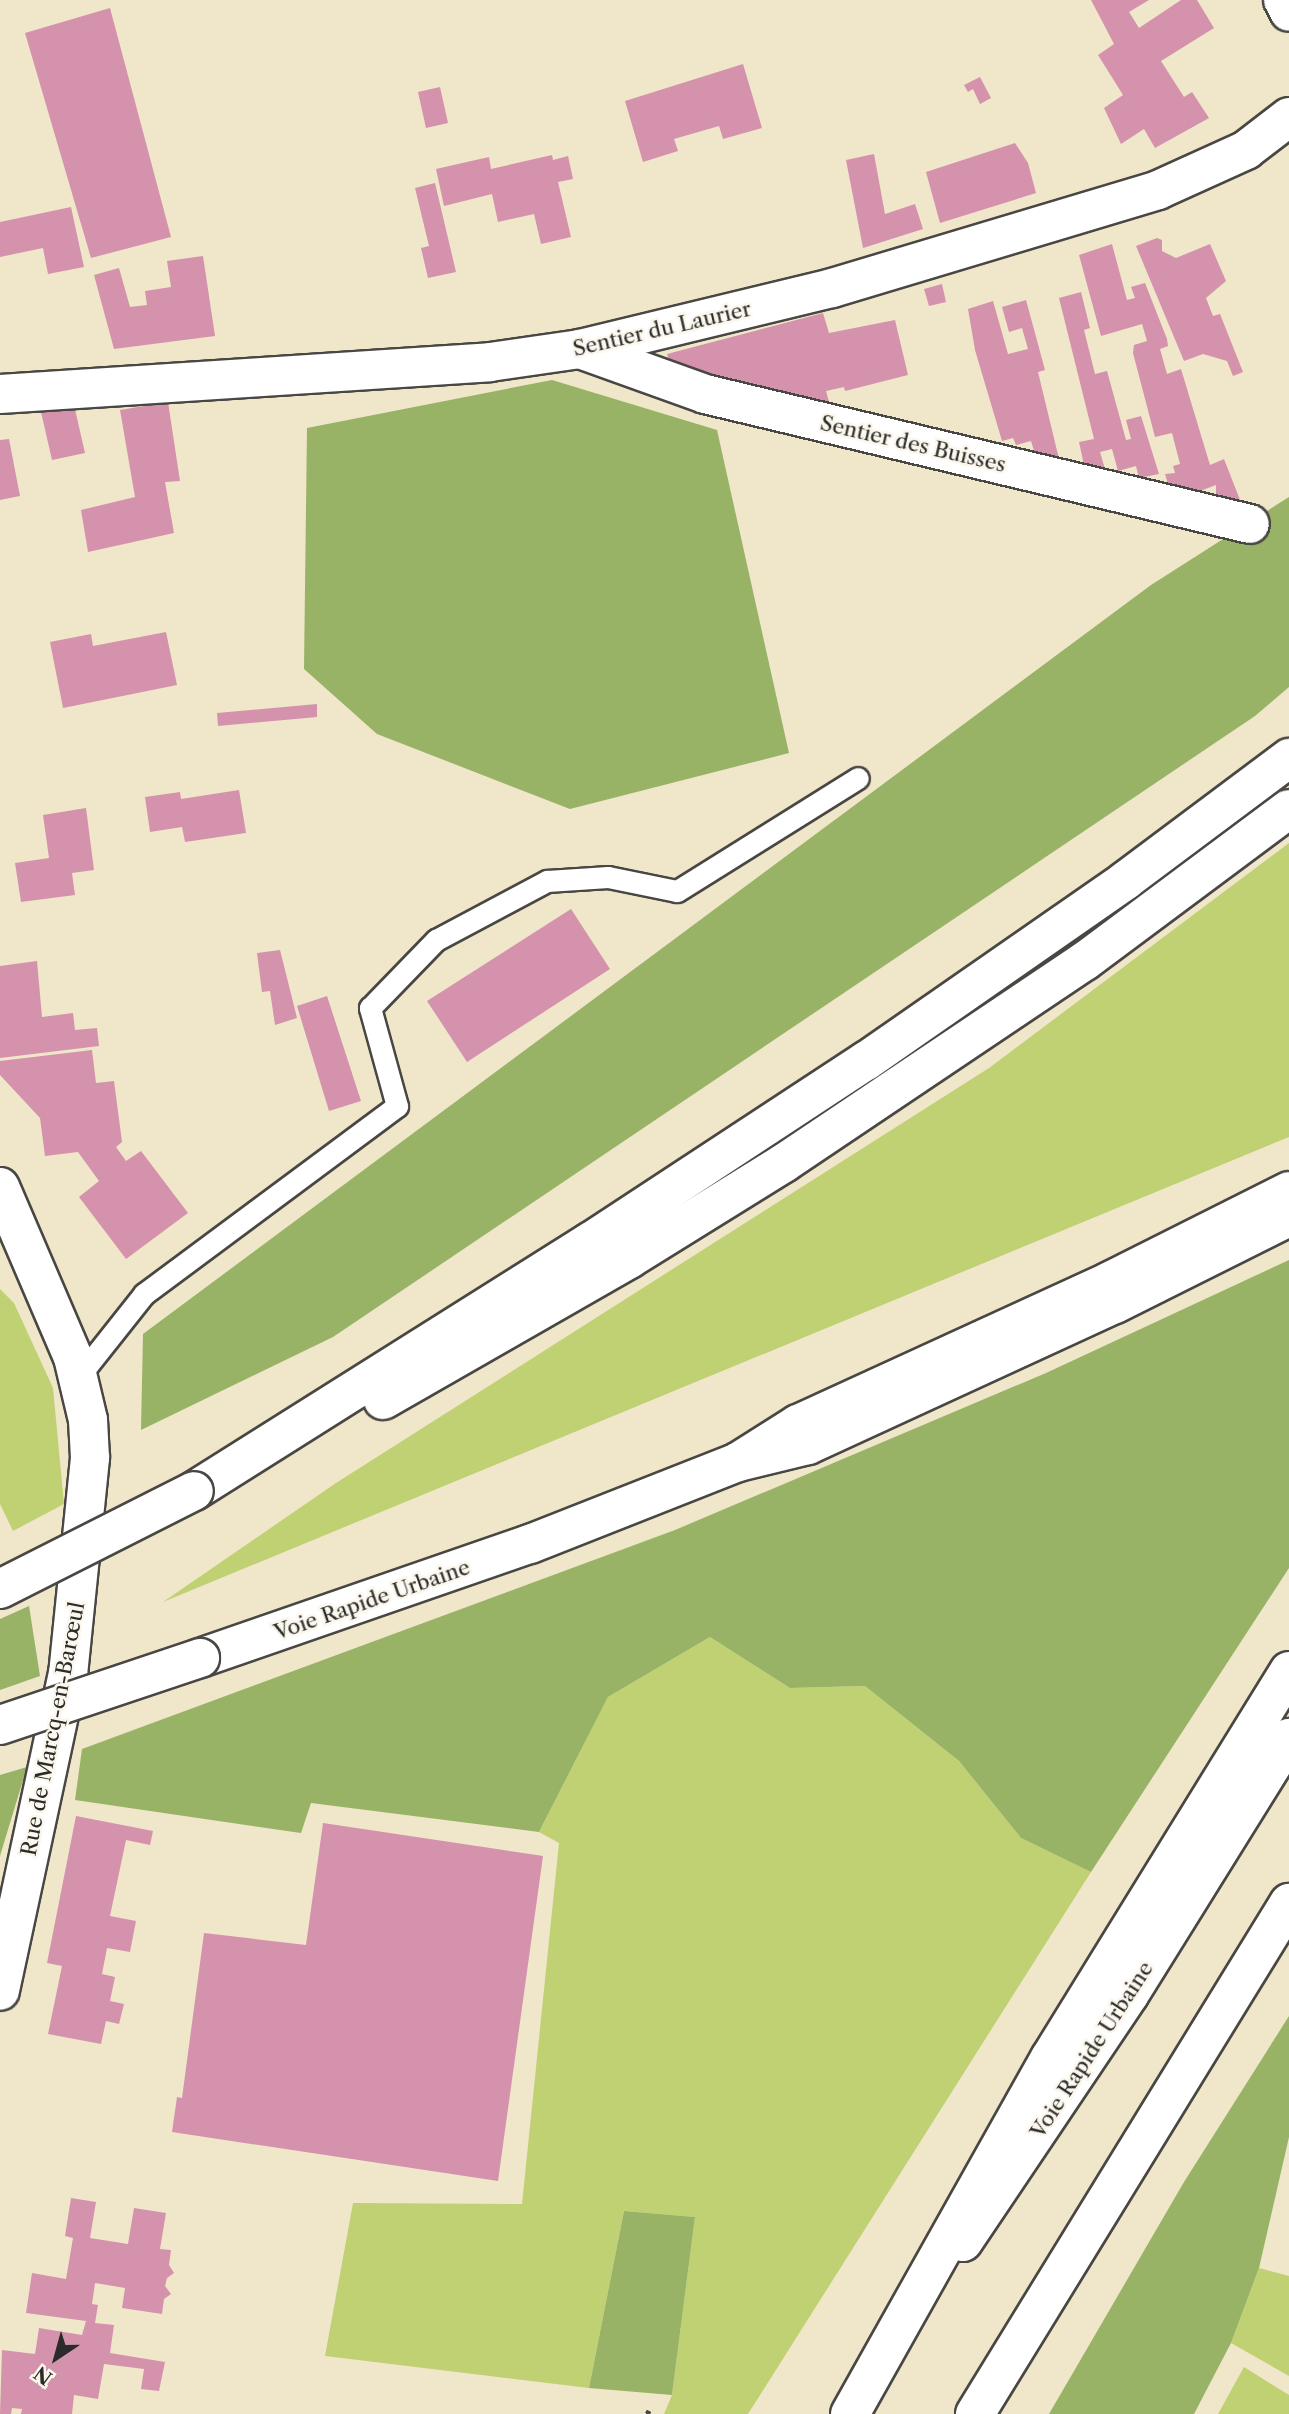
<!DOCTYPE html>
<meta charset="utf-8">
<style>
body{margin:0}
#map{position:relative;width:1289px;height:2414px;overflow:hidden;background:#f0e6ca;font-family:"Libre Caslon Text",serif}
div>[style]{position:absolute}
.green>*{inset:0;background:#c0d174}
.forest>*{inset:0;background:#98b366}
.building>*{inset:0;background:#d492ad}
.path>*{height:4.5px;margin-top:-2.25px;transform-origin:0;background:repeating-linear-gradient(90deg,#494743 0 5px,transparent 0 10px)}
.roads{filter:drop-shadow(2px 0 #494743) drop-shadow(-2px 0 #494743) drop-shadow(0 2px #494743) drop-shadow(0 -2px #494743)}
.service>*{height:21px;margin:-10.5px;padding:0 10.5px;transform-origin:10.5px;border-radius:10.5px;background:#fff}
.minor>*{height:38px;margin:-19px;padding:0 19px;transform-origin:19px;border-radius:19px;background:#fff}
.tertiary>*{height:38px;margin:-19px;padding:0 19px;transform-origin:19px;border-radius:19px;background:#fff}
.trunk>*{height:38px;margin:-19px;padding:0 19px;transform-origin:19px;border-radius:19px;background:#fff}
.motorway>*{height:38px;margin:-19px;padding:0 19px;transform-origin:19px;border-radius:19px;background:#fff}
.bridges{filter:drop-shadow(2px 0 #494743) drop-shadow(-2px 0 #494743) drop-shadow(0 2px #494743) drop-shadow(0 -2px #494743)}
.trunk-bridge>*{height:38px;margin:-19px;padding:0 19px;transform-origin:19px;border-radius:19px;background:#fff}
span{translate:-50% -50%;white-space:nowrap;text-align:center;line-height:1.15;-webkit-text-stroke:5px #fbf7ec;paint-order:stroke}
.street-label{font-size:21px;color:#2b2b2b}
.north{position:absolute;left:21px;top:2323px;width:70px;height:70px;-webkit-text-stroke:5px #fbf7ec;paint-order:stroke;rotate:216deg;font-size:19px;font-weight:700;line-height:28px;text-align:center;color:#2b2b2b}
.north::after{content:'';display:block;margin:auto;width:24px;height:32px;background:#2b2b2b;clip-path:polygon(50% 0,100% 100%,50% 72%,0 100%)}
</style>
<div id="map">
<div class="green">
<div style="clip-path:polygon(1289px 843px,1289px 1137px,163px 1602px,336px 1483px,989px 1068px)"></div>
<div style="clip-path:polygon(0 1289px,14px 1303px,53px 1388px,64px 1504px,13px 1531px,0 1504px)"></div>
<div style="clip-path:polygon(710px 1637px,790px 1688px,865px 1686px,959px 1761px,1021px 1838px,1091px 1872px,748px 2414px,664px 2414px,672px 2395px,695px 2217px,624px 2211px,589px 2388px,325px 2356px,353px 2203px,522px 2204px,559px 1843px,539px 1832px,608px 1697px)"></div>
<div style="clip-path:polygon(1259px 2268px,1289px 2276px,1289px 2376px,1231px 2343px)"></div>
<div style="clip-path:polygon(1244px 2367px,1289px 2395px,1289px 2414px,1218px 2414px)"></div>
</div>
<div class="forest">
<div style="clip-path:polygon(552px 380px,717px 430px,789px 753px,570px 809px,377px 734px,304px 669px,307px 428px)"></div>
<div style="clip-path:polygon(1289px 497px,1289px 687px,1255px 716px,333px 1337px,141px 1430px,143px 1334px,1151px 585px)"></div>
<div style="clip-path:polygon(1289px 1260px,1289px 1568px,1091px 1872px,1021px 1838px,959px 1761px,865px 1686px,790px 1688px,710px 1637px,608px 1697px,539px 1832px,311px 1803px,301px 1833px,75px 1800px,82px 1749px,675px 1530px,1046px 1373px)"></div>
<div style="clip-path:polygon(29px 1606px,40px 1676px,0 1690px,0 1619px)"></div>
<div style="clip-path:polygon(27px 1767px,0 1856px,0 1775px)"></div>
<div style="clip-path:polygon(1289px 2016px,1289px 2137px,1259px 2268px,1231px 2343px,1194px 2414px,1049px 2414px,1184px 2182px)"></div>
<div style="clip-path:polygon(624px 2211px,695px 2217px,672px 2395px,589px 2388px)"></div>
</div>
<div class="building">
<div style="clip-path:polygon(1091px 0,1149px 0,1129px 12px,1139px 28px,1181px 0,1197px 0,1214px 28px,1161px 61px,1184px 97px,1192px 92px,1209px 118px,1155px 148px,1144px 129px,1121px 144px,1104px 108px,1123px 95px,1098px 55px,1114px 44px)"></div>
<div style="clip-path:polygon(110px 8px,171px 237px,91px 258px,25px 33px)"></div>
<div style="clip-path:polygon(743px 64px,762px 128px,723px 139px,719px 126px,674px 139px,678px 151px,643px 162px,625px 101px)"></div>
<div style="clip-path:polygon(980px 77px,991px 98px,980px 104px,973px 89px,968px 92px,964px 85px)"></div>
<div style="clip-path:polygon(440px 87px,448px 123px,426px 128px,418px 92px)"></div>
<div style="clip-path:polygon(1015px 143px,1028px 163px,1036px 193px,940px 223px,926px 172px)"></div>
<div style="clip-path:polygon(874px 154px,885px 214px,915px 204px,923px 229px,863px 248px,846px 160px)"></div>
<div style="clip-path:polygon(552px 155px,553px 160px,568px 156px,573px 179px,558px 182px,571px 237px,541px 244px,534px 214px,498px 222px,492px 194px,444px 206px,436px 169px,489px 157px,491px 169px)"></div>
<div style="clip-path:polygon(435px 183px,456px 272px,428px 278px,421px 248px,429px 246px,415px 188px)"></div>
<div style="clip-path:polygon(71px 207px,84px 267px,48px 274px,43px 248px,0 257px,0 222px)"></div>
<div style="clip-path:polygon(1157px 238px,1162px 240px,1162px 251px,1176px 258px,1210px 244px,1226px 281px,1206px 298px,1213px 316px,1220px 314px,1243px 372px,1233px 376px,1227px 361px,1203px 354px,1184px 361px,1136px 246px)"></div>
<div style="clip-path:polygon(1112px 244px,1127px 300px,1135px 298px,1131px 287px,1145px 283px,1167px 339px,1168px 346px,1160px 349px,1167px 374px,1181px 369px,1210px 465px,1224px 459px,1240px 500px,1216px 494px,1216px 485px,1200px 491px,1168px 484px,1165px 474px,1175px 473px,1173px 466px,1180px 464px,1172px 433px,1155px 437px,1150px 418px,1133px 353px,1134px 345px,1147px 341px,1142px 324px,1101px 336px,1079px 255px)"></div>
<div style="clip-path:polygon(203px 256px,215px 336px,114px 349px,94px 275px,119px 268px,130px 307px,147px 305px,145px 291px,171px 287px,167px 261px)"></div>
<div style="clip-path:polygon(942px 284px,946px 302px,929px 306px,924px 289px)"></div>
<div style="clip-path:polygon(1081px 292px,1090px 328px,1084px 330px,1095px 374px,1107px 371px,1126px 440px,1131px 439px,1126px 420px,1141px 416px,1159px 474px,1139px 478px,1136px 466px,1118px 471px,1112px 449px,1100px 452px,1105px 469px,1084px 465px,1079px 442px,1094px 439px,1059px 298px)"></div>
<div style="clip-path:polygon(1026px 300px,1045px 370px,1038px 372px,1059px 459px,1035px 454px,1031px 441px,1016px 445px,1013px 438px,1002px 441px,975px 350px,968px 309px,993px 301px,1008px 354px,1028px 349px,1022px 328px,1009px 332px,1002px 307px)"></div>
<div style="clip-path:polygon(823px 313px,829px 333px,895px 320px,908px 375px,845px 391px,844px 387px,826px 391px,831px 409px,673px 373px,667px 354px)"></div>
<div style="clip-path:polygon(168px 402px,180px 481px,165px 482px,174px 533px,88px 552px,81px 510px,135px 497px,120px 410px)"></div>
<div style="clip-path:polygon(74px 405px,85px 453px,52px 460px,41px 412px)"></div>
<div style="clip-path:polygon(9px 439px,20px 496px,0 500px,0 440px)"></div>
<div style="clip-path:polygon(166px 632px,177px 685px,63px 708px,50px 642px,91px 634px,93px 646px)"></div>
<div style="clip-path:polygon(317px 704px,317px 717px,218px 726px,217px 713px)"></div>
<div style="clip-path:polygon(239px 790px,246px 833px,185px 842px,182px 827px,150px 832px,145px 797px,180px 792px,181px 799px)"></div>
<div style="clip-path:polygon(86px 808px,94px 870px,72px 873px,75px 895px,21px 902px,15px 863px,49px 858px,43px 815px)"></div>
<div style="clip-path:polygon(571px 909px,610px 969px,467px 1062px,427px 1001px)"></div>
<div style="clip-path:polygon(280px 950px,297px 1018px,275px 1025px,270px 991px,262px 992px,257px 953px)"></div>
<div style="clip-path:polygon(37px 961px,42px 1017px,73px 1013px,75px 1030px,97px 1028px,99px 1046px,0 1058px,0 966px)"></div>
<div style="clip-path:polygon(327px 996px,361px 1101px,329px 1111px,297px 1006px)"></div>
<div style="clip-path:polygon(92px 1050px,96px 1083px,114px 1081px,122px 1142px,116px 1147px,126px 1161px,141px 1151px,188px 1213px,126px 1259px,79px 1197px,99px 1181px,78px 1152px,45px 1156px,40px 1118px,0 1075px,0 1061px)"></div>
<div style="clip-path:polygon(76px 1816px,153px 1831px,150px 1845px,126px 1840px,110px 1916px,136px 1921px,130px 1952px,107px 1948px,102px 1974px,115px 1977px,110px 2001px,124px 2004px,119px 2024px,106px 2021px,101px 2044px,48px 2034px,62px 1966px,47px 1963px)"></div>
<div style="clip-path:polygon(323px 1823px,543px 1856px,498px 2181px,172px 2132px,177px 2097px,182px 2098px,204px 1933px,306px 1945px)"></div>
<div style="clip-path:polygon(71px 2198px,96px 2202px,90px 2238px,128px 2244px,134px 2208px,166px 2213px,160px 2249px,171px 2250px,169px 2265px,174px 2273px,167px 2278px,165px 2286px,171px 2294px,164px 2299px,162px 2314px,122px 2308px,125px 2288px,95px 2283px,92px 2304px,98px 2305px,95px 2323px,114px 2325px,110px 2353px,165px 2362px,159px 2391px,141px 2389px,144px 2369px,104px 2364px,98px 2399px,74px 2395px,72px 2414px,21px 2414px,22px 2409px,12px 2408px,11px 2414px,0 2414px,2px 2350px,35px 2354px,39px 2328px,82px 2335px,86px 2321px,26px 2313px,32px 2273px,66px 2279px,73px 2238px,65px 2236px)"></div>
</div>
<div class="path">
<div style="left:647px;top:2414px;width:4px;rotate:-63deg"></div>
</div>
<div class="roads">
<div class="service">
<div style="left:79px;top:1376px;width:105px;rotate:-51.6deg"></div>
<div style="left:144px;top:1294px;width:315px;rotate:-36.6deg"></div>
<div style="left:397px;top:1106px;width:102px;rotate:-105.4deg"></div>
<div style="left:370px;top:1008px;width:95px;rotate:-45.9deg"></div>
<div style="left:436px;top:940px;width:126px;rotate:-28deg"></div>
<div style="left:547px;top:881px;width:61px;rotate:-3.8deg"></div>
<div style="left:608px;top:877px;width:70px;rotate:11.5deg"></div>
<div style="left:677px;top:891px;width:213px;rotate:-32deg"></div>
</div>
<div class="minor">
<div style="left:1283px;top:0;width:13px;rotate:63deg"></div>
<div style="left:580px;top:349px;width:133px;rotate:19.8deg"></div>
<div style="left:705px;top:394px;width:560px;rotate:13.42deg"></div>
<div style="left:0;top:394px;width:491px;rotate:-3.7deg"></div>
<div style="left:490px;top:362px;width:91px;rotate:-8.2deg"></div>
<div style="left:580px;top:349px;width:259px;rotate:-13.6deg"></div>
<div style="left:832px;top:288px;width:340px;rotate:-16.7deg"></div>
<div style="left:1158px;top:190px;width:97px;rotate:-24.4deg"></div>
<div style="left:1246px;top:150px;width:54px;rotate:-37.5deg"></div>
</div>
<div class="tertiary">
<div style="left:0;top:1187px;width:185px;rotate:66.8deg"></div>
<div style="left:73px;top:1357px;width:65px;rotate:76.6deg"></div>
<div style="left:88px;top:1420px;width:38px;rotate:87deg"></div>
<div style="left:90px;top:1458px;width:216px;rotate:95.8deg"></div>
<div style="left:68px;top:1673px;width:325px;rotate:102.1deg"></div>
</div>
<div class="trunk">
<div style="left:383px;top:1400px;width:284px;rotate:-29.8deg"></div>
<div style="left:629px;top:1259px;width:182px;rotate:-31.8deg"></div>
<div style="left:784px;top:1163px;width:362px;rotate:-33.9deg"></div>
<div style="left:1085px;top:961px;width:254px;rotate:-36.7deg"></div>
<div style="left:194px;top:1491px;width:468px;rotate:-32.2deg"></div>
<div style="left:590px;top:1242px;width:330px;rotate:-33.3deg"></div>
<div style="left:866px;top:1061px;width:317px;rotate:-34.8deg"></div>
<div style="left:1126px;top:880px;width:204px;rotate:-36.8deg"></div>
<div style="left:200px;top:1658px;width:349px;rotate:-19.1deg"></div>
<div style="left:530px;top:1544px;width:224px;rotate:-21.5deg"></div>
<div style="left:738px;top:1462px;width:71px;rotate:-32.3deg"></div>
<div style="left:798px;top:1424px;width:343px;rotate:-24.6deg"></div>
<div style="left:1110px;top:1281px;width:200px;rotate:-26.7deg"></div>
<div style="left:963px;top:2242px;width:298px;rotate:-56.1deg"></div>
<div style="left:1129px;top:1995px;width:303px;rotate:-58.1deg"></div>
</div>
<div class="motorway">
<div style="left:738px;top:1462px;width:72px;rotate:-13.7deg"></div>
<div style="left:808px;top:1445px;width:338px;rotate:-24.7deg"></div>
<div style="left:1115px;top:1304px;width:195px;rotate:-26.6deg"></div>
<div style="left:850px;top:2414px;width:408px;rotate:-60.7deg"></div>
<div style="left:1050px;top:2058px;width:455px;rotate:-58.3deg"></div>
<div style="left:975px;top:2414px;width:600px;rotate:-58.43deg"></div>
</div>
</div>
<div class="bridges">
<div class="trunk-bridge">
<div style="left:0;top:1589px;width:217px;rotate:-26.8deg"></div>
<div style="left:0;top:1725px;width:211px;rotate:-18.5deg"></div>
</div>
</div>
<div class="street-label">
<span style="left:662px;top:329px;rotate:-13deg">Sentier du Laurier</span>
<span style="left:913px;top:444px;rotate:13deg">Sentier des Buisses</span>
<span style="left:372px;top:1600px;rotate:-19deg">Voie Rapide Urbaine</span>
<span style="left:53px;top:1729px;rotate:-79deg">Rue de Marcq-en-Barœul</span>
<span style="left:1092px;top:2050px;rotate:-57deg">Voie Rapide Urbaine</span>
</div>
<div class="north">N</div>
</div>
